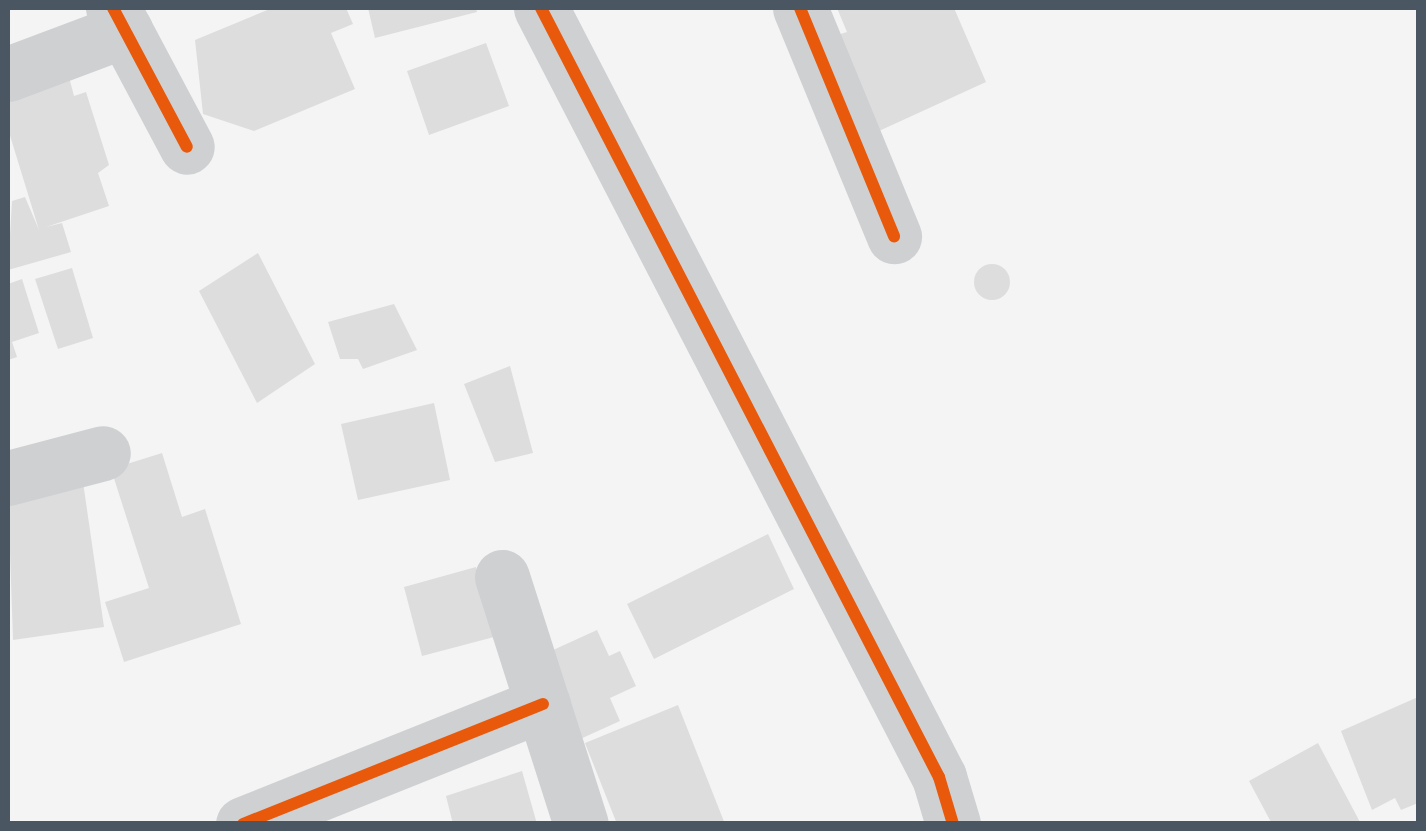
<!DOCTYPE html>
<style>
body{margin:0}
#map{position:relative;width:1426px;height:831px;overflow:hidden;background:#f4f4f4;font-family:Poppins,sans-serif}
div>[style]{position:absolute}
.building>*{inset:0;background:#ddddde}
.round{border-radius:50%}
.minor>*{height:55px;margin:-27.5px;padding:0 27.5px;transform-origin:27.5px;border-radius:27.5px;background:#ced0d2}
.cycleway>*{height:12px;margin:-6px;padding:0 6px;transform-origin:6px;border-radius:6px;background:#e8590c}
span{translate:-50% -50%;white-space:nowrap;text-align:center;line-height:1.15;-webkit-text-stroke:10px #fff;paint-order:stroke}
.frame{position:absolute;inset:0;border:10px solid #4a5661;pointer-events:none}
</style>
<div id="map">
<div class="building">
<div style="clip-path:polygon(272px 8px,346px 8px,353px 24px,331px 33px,355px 89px,254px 131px,203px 114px,195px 40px)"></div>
<div style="clip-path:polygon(368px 8px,476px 8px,477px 12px,375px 38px)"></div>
<div style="clip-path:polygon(837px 8px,954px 8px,986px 82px,879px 131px,834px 36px,847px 32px)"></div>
<div style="clip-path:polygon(486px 43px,509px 106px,429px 135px,407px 71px)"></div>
<div style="clip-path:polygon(69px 77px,74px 96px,86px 92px,109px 165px,98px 173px,109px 206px,46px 227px,62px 223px,71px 252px,8px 270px,12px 201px,25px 197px,39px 230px,8px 129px,8px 96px)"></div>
<div style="clip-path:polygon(258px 253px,315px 364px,257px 403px,199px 291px)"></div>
<div class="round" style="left:974px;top:264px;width:36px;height:36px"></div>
<div style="clip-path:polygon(72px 268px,93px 338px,58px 349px,35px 279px)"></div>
<div style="clip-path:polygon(22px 279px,39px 333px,12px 342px,17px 357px,8px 360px,8px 284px)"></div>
<div style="clip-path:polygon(394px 304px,417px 350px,363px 369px,358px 359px,340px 359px,328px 322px)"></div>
<div style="clip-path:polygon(510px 366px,533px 453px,495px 462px,464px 384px)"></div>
<div style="clip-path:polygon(434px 403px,450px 480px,358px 500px,341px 424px)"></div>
<div style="clip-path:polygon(162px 453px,182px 517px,205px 509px,241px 624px,124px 662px,105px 602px,149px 588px,111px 469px)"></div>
<div style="clip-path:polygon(83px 482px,104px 627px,13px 640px,8px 493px)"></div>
<div style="clip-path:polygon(768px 534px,794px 589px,654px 659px,627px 604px)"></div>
<div style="clip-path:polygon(476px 567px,494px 637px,422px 656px,404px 587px)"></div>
<div style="clip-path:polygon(597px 630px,609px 656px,620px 651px,636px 686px,610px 698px,620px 721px,578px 740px,540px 656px)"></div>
<div style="clip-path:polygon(1418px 697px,1418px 803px,1401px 810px,1395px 798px,1372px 810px,1341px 731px)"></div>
<div style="clip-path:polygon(678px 705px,725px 824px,617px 824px,585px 743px)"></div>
<div style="clip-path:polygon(1318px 743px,1361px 824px,1272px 824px,1249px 781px)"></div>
<div style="clip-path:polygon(522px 771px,537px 824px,453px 824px,446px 796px)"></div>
</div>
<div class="minor">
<div style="left:113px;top:8px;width:157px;rotate:62deg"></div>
<div style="left:541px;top:8px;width:866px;rotate:62.64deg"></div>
<div style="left:939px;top:777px;width:49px;rotate:73.4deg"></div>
<div style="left:800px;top:8px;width:247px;rotate:67.6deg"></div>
<div style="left:8px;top:74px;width:125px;rotate:-20.6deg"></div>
<div style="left:8px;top:478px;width:98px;rotate:-14.7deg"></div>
<div style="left:502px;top:577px;width:259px;rotate:72.3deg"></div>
<div style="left:243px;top:824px;width:323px;rotate:-21.8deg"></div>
</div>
<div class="cycleway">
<div style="left:113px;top:8px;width:157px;rotate:62deg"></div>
<div style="left:541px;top:8px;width:866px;rotate:62.64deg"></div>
<div style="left:939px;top:777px;width:49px;rotate:73.4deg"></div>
<div style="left:800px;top:8px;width:247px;rotate:67.6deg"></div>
<div style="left:243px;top:824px;width:323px;rotate:-21.8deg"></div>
</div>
<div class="frame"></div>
</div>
